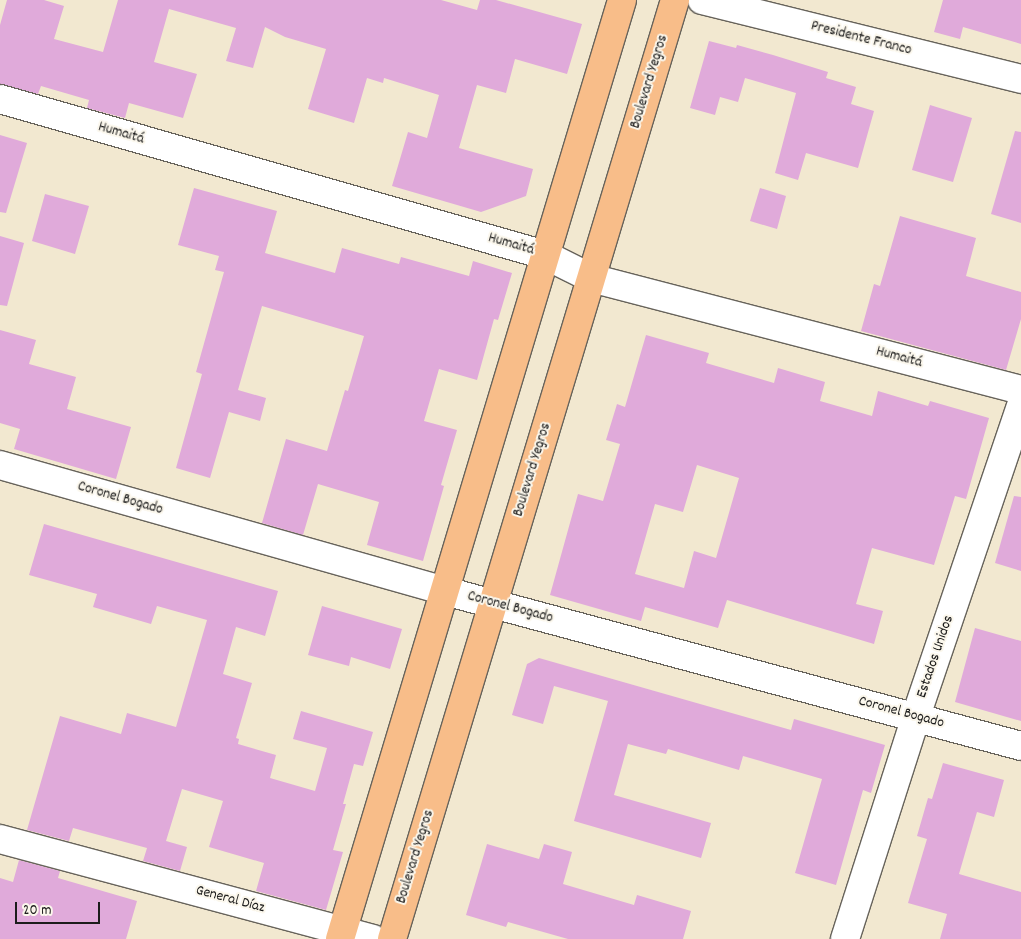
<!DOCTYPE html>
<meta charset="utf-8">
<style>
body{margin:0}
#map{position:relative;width:1021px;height:939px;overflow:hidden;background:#f2e8d0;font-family:Dekko,sans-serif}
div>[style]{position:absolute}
.building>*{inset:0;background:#e0aada}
.roads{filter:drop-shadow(1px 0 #67635b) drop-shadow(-1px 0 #67635b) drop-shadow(0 1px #67635b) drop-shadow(0 -1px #67635b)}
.minor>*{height:28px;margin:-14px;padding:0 14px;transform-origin:14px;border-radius:14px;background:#fff}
.major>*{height:28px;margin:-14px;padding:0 14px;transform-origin:14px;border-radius:14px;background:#f8bd89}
span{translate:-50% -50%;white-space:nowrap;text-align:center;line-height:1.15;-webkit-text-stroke:4px #fbf7ec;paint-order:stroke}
.street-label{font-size:15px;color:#1c1c1c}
.scale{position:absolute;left:15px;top:902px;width:85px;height:22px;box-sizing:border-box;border:2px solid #1c1c1c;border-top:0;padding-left:6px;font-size:15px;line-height:18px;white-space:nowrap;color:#1c1c1c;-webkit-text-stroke:4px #fbf7ec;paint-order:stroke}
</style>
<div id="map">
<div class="building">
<div style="clip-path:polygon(7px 0,44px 0,64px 6px,54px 39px,103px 52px,118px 0,441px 0,477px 10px,480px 0,496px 0,582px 24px,567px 74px,515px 59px,506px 93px,477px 85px,459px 148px,533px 169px,526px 196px,481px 212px,392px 186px,408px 132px,427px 138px,439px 95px,384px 78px,383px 83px,367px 78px,354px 123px,308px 109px,326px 49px,285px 37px,265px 27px,253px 68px,226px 61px,236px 28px,169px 9px,154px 62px,197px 74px,183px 118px,129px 103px,125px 118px,87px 108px,89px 100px,41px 86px,38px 94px,0 84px,0 25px)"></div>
<div style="clip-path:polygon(943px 0,1021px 0,1021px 44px,963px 27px,960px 39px,934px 32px)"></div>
<div style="clip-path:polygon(709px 41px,736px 48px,737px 45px,773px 55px,828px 72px,826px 78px,856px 87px,851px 104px,874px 111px,858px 168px,806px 153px,798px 180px,775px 173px,796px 93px,745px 78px,738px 102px,720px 97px,715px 115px,690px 108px)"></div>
<div style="clip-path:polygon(930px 105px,972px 118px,953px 182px,912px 170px)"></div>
<div style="clip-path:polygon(1015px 131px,1021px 132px,1021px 223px,991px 214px)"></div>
<div style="clip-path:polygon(0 135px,27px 143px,6px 213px,0 212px)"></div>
<div style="clip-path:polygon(194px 188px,277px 211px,265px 253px,335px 273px,342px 248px,399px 264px,401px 257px,469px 276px,473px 261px,512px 273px,498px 320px,494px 319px,477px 380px,439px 369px,424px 421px,457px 430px,441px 485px,444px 486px,423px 561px,367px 545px,379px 502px,318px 484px,303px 535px,262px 523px,286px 439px,327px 451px,345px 390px,348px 391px,364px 336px,262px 306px,238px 390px,266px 398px,260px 421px,229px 412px,210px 478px,176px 468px,202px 374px,196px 372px,224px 272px,215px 270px,219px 256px,178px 245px)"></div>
<div style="clip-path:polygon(760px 188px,786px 196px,777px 229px,750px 221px)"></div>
<div style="clip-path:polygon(45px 194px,89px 206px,75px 254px,32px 241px)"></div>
<div style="clip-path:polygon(900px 216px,976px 238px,966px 276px,1021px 292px,1021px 319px,1006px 370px,861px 331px,874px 284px,880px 286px)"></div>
<div style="clip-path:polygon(0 236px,24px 243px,7px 306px,0 305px)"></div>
<div style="clip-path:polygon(0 330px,36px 340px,29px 364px,76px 377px,67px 409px,131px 427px,116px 479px,14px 449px,20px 429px,0 423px)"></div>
<div style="clip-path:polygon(evenodd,646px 335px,709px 353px,706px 363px,774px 383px,778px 368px,825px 382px,820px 401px,872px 416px,878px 391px,928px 406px,930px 401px,989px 418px,966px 499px,955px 496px,934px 565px,872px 548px,856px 604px,883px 611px,874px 644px,727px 600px,718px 628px,645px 607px,641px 621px,550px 595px,578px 494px,603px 501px,620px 444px,606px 440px,617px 404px,625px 407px,646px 335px,697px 465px,739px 478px,716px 558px,694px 551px,684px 588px,635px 574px,655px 504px,683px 512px,697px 465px)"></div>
<div style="clip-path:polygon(1014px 496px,1021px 497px,1021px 571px,995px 563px)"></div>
<div style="clip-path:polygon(44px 524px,278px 591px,265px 636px,236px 627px,223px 674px,252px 683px,236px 738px,239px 739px,238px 744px,276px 755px,270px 778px,315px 791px,327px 748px,293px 739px,301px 711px,373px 732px,363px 766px,354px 764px,343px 804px,346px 804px,333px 850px,343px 852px,326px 910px,256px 891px,264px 863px,209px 847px,223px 801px,182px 789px,166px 841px,187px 847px,180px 871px,143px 861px,147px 848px,73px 828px,69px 841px,27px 830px,60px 716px,121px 734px,127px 713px,176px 727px,207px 620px,157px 606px,151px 624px,93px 607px,97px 594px,29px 575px)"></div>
<div style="clip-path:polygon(322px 606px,402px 629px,390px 669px,351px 657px,349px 666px,308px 655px)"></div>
<div style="clip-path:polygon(975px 628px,1021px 641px,1021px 721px,955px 702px)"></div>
<div style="clip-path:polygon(539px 658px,791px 730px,794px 719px,885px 745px,871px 793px,863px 790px,836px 885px,795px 873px,822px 779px,743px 756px,739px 770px,668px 749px,666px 754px,628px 744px,614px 795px,711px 823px,701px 858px,574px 821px,608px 701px,554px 686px,543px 724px,512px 715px,527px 664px)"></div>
<div style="clip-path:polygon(943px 763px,1004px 780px,994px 817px,977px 812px,959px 874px,1021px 892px,1021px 939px,940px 939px,947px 914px,908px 903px,927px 839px,917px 836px,928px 798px,932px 799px)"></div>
<div style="clip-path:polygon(487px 844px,539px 859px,544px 844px,572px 852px,563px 884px,634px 905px,637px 895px,691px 911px,683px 939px,568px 939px,508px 922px,506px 927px,466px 915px)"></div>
<div style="clip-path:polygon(19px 860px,60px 871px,58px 878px,137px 901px,126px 939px,0 939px,0 878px,13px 882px)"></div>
</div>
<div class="roads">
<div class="minor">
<div style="left:702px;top:0;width:329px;rotate:13.9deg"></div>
<div style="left:0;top:99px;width:567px;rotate:15.97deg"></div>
<div style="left:545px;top:255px;width:51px;rotate:26.6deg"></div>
<div style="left:591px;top:278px;width:444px;rotate:14.6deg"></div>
<div style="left:0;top:465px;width:462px;rotate:15.8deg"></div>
<div style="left:445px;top:591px;width:596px;rotate:15.06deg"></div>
<div style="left:0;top:839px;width:386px;rotate:15deg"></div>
<div style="left:845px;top:939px;width:234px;rotate:-72.3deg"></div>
<div style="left:916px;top:716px;width:328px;rotate:-71.3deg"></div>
</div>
<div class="major">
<div style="left:340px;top:939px;width:980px;rotate:-73.28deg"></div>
<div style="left:392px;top:939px;width:981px;rotate:-73.23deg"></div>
</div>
</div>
<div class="street-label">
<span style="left:861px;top:39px;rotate:14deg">Presidente Franco</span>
<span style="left:650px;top:82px;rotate:-73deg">Boulevard Yegros</span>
<span style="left:121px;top:134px;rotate:16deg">Humaitá</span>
<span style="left:511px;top:245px;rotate:16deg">Humaitá</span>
<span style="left:899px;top:358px;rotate:15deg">Humaitá</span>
<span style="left:533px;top:470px;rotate:-73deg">Boulevard Yegros</span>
<span style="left:120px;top:499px;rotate:16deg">Coronel Bogado</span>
<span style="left:510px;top:608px;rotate:15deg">Coronel Bogado</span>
<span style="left:936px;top:657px;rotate:-71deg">Estados Unidos</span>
<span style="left:901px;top:713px;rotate:15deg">Coronel Bogado</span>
<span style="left:416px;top:857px;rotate:-73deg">Boulevard Yegros</span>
<span style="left:230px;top:900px;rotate:15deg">General Díaz</span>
</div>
<div class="scale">20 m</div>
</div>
